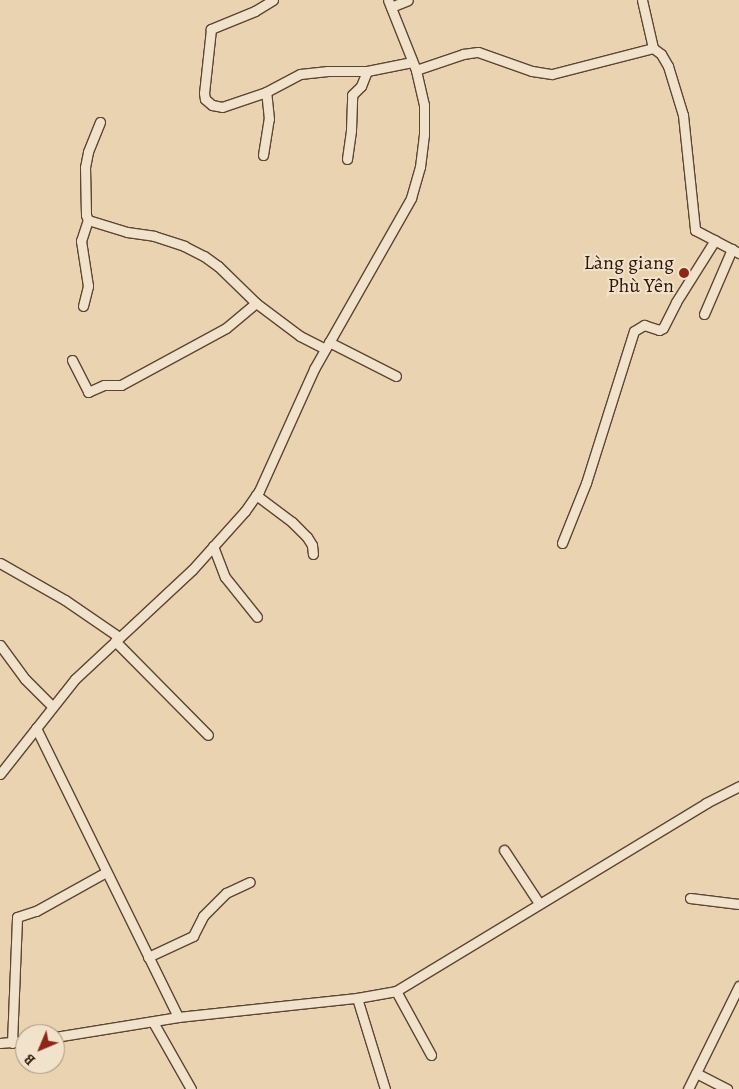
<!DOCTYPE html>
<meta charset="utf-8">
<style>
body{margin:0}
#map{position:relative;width:739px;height:1089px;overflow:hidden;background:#ead3b0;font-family:Alegreya,serif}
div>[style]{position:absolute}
.roads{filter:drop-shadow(1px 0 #5e4432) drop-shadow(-1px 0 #5e4432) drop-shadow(0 1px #5e4432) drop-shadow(0 -1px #5e4432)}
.street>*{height:9px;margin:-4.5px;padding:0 4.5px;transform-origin:4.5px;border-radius:4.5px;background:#f1e2cc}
.dots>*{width:14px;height:14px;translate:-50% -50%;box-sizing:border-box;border:2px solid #f1e2cc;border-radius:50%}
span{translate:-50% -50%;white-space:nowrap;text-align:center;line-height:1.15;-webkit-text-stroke:4px #f1e2cc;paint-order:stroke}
.poi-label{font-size:20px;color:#301408}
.right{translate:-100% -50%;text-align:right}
.north{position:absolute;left:15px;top:1024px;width:50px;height:50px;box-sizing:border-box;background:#f1e2cc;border:1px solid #a4907e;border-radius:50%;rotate:225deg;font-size:14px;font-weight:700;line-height:20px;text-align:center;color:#301408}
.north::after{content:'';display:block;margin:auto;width:18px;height:22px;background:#8f2418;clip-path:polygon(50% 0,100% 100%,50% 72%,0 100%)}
</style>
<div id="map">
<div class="roads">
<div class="street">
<div style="left:273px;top:0;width:21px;rotate:149deg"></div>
<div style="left:255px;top:11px;width:48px;rotate:157.8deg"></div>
<div style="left:211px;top:29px;width:64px;rotate:96.2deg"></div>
<div style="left:204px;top:93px;width:6px;rotate:81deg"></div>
<div style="left:205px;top:99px;width:9px;rotate:41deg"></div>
<div style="left:212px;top:105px;width:10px;rotate:11deg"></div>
<div style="left:222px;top:107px;width:46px;rotate:-18.8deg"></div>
<div style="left:266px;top:92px;width:38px;rotate:-28deg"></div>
<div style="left:300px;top:74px;width:28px;rotate:-6deg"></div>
<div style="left:328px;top:71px;width:39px"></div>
<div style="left:367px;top:71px;width:46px;rotate:-11.3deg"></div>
<div style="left:642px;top:0;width:49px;rotate:77.1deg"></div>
<div style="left:391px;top:7px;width:18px;rotate:-22deg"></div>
<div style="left:416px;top:70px;width:50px;rotate:-18.8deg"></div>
<div style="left:463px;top:54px;width:15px;rotate:-8deg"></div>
<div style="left:478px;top:52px;width:57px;rotate:19.4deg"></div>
<div style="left:532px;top:71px;width:20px;rotate:9deg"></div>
<div style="left:552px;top:74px;width:104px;rotate:-14.4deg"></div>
<div style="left:653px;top:48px;width:10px;rotate:37deg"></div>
<div style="left:661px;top:54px;width:14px;rotate:60deg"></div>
<div style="left:668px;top:66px;width:51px;rotate:73deg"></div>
<div style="left:683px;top:115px;width:116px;rotate:84deg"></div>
<div style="left:695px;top:230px;width:50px;rotate:27.6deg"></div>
<div style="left:100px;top:122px;width:32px;rotate:112deg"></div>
<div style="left:88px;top:152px;width:15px;rotate:101deg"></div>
<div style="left:85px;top:167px;width:48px;rotate:88.8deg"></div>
<div style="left:86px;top:215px;width:5px;rotate:68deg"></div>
<div style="left:88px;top:220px;width:41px;rotate:17.1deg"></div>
<div style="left:127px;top:232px;width:27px;rotate:8deg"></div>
<div style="left:154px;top:236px;width:32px;rotate:18deg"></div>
<div style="left:184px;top:246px;width:22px;rotate:27deg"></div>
<div style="left:204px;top:256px;width:17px;rotate:36deg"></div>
<div style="left:218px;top:266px;width:53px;rotate:44.2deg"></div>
<div style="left:256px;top:303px;width:55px;rotate:36.9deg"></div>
<div style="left:300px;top:336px;width:28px;rotate:27deg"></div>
<div style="left:263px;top:155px;width:36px;rotate:-81deg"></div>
<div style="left:269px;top:119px;width:27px;rotate:-96deg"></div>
<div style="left:347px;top:159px;width:29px;rotate:-82deg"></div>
<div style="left:351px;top:130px;width:35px;rotate:-88deg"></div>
<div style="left:352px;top:95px;width:13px;rotate:-45deg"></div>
<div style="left:361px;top:86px;width:16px;rotate:-68deg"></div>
<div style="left:83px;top:306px;width:21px;rotate:-76deg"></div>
<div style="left:88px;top:286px;width:46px;rotate:-98.8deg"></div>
<div style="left:81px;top:241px;width:22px;rotate:-72deg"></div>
<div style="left:704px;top:314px;width:71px;rotate:-66.7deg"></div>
<div style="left:329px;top:342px;width:75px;rotate:26.9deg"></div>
<div style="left:72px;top:360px;width:36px;rotate:63deg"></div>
<div style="left:88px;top:392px;width:17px;rotate:-24deg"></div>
<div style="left:104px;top:385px;width:17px"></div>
<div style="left:121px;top:385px;width:119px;rotate:-28.5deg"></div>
<div style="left:226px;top:328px;width:39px;rotate:-40deg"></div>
<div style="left:256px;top:495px;width:45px;rotate:36.9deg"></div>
<div style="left:292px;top:522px;width:21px;rotate:45deg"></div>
<div style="left:307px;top:537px;width:9px;rotate:58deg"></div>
<div style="left:312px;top:545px;width:9px;rotate:84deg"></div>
<div style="left:562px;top:543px;width:65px;rotate:-68.2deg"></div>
<div style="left:586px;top:483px;width:159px;rotate:-72.5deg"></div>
<div style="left:634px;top:331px;width:12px;rotate:-31deg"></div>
<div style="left:644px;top:325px;width:16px;rotate:18deg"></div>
<div style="left:659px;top:330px;width:4px;rotate:-27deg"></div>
<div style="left:663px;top:328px;width:29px;rotate:-63deg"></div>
<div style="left:676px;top:302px;width:73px;rotate:-57.8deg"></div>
<div style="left:213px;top:546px;width:33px;rotate:69deg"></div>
<div style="left:225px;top:577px;width:51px;rotate:51.3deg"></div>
<div style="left:0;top:563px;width:75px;rotate:29.6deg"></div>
<div style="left:65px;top:600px;width:65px;rotate:34.4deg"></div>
<div style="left:115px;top:641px;width:132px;rotate:45.3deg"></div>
<div style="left:0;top:645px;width:42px;rotate:53.7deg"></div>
<div style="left:25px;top:679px;width:38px;rotate:45deg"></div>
<div style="left:36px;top:728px;width:322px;rotate:63.8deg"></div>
<div style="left:0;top:774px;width:121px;rotate:-51.7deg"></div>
<div style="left:75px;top:679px;width:160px;rotate:-43deg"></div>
<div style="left:192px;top:570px;width:79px;rotate:-48.1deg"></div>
<div style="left:245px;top:511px;width:24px;rotate:-55deg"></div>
<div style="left:259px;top:491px;width:134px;rotate:-65.7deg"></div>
<div style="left:314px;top:369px;width:197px;rotate:-60.4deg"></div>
<div style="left:411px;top:198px;width:32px;rotate:-74deg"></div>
<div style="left:420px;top:167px;width:32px;rotate:-83deg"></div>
<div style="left:424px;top:135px;width:30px;rotate:-90deg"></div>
<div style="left:424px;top:105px;width:36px;rotate:-103deg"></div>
<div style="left:416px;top:70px;width:75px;rotate:-111.8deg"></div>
<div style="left:504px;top:850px;width:64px;rotate:56.6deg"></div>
<div style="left:690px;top:898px;width:49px;rotate:7deg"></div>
<div style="left:148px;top:957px;width:50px;rotate:-25deg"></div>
<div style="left:193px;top:936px;width:22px;rotate:-63deg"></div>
<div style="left:203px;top:916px;width:33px;rotate:-45deg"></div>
<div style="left:226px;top:893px;width:26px;rotate:-25deg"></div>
<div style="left:396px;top:991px;width:73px;rotate:61.3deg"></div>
<div style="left:357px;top:998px;width:95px;rotate:72.9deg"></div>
<div style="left:153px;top:1022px;width:77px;rotate:60.4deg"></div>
<div style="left:55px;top:1037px;width:125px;rotate:-9.2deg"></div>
<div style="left:178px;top:1017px;width:180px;rotate:-6.1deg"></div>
<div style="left:357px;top:998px;width:40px;rotate:-10deg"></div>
<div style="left:396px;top:991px;width:363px;rotate:-31.2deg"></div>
<div style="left:706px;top:803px;width:37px;rotate:-27deg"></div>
<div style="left:0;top:1043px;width:25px;rotate:-5deg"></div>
<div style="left:12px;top:1043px;width:126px;rotate:-87.7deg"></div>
<div style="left:17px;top:917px;width:20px;rotate:-18deg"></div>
<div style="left:36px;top:911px;width:80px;rotate:-29.1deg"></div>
<div style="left:696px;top:1073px;width:35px;rotate:27deg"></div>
<div style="left:688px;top:1089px;width:115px;rotate:-63.7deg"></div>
</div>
</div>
<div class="dots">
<div style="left:684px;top:273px;background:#8f2418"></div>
</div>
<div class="poi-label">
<span class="right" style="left:674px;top:274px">Làng giang<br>Phù Yên</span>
</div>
<div class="north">B</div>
</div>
